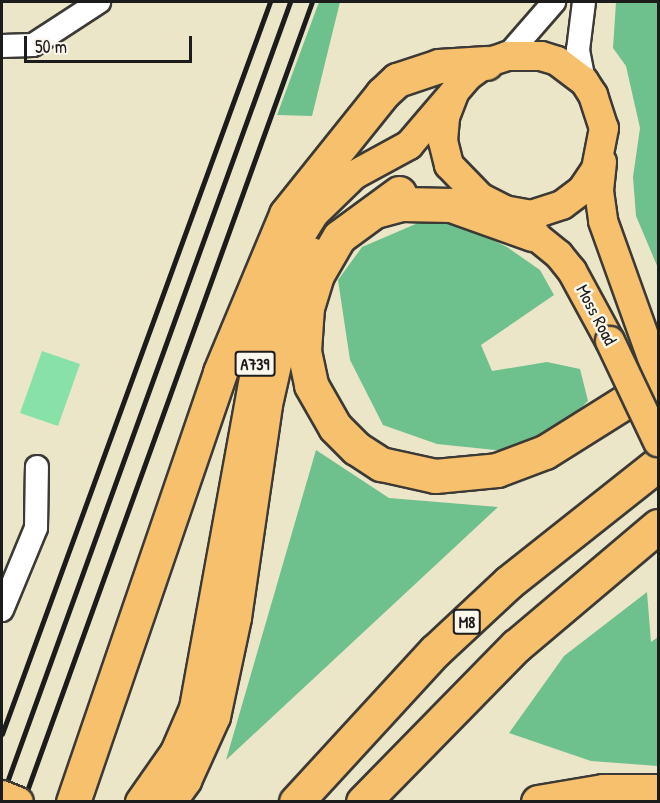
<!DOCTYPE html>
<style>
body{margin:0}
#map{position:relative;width:660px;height:803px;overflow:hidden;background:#ece6c9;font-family:"Patrick Hand",sans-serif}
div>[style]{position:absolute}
.green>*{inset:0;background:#88e2a7}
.forest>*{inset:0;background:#6ec08c}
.roads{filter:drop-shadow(2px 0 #3b3a36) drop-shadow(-2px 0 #3b3a36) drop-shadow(0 2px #3b3a36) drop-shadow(0 -2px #3b3a36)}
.minor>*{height:22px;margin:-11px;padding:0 11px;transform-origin:11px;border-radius:11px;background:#fff}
.major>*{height:28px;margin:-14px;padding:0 14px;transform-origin:14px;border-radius:14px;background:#f7c06c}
.highway>*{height:33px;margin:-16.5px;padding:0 16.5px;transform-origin:16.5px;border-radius:16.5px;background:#f7c06c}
.rail>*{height:4.5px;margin:-2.25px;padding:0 2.25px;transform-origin:2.25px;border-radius:2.25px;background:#1c1c1c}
.bridges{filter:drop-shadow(2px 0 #3b3a36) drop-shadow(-2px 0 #3b3a36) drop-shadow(0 2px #3b3a36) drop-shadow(0 -2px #3b3a36)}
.major-bridge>*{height:28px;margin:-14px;padding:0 14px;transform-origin:14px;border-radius:14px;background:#f7c06c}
span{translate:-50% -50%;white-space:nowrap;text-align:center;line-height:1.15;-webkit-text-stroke:5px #fbf7ec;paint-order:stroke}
.shield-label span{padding:2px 4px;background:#fbf7ec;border:2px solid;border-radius:4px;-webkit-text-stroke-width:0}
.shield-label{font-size:16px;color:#1c1c1c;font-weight:700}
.street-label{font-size:18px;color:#1c1c1c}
.frame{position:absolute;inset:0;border:3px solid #1c1c1c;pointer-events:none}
.scale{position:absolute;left:24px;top:36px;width:168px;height:27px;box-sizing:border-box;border:3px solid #1c1c1c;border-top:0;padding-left:8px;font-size:18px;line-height:21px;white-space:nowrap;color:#1c1c1c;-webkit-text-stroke:4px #fbf7ec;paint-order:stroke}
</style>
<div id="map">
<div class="green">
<div style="clip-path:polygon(42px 351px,80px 364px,58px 426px,20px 413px)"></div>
</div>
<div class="forest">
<div style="clip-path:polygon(319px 2px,340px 2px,312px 116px,277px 115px)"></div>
<div style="clip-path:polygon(616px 2px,658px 2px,658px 268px,636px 216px,633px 177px,640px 128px,626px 66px,613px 48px)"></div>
<div style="clip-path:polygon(439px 214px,507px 247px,540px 270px,554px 295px,481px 345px,492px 371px,547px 362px,580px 369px,588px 401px,563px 426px,505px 451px,437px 444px,383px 425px,350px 360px,338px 280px,362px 247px)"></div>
<div style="clip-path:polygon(316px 450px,389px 498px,498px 507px,226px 760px)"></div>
<div style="clip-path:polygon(647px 592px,651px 642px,658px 637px,658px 766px,591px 761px,509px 733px,564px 656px)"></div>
</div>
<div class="roads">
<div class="minor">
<div style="left:2px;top:46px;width:31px;rotate:-2deg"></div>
<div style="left:33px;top:45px;width:79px;rotate:-33.1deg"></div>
<div style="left:507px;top:56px;width:72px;rotate:-49deg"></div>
<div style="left:584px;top:81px;width:32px;rotate:-101deg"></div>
<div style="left:578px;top:50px;width:48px;rotate:-82.9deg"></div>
<div style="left:2px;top:610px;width:89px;rotate:-67.5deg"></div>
<div style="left:36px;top:528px;width:61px;rotate:-89.1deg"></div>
</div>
<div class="major">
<div style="left:602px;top:162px;width:29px;rotate:96deg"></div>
<div style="left:599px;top:191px;width:30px;rotate:82deg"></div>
<div style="left:603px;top:221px;width:164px;rotate:70.3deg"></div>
<div style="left:516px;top:220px;width:55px;rotate:39.1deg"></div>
<div style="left:559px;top:255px;width:21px;rotate:51deg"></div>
<div style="left:572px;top:271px;width:80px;rotate:61.5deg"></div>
<div style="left:140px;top:802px;width:61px;rotate:-55deg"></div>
<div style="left:175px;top:752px;width:48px;rotate:-66.6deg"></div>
<div style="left:194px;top:708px;width:393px;rotate:-79.7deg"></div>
<div style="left:264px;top:321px;width:66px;rotate:-70.5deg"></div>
<div style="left:286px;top:259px;width:53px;rotate:-58.1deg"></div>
<div style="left:314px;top:214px;width:56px;rotate:-44.3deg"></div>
<div style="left:354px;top:175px;width:63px;rotate:-28.6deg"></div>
<div style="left:409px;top:145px;width:91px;rotate:-49.5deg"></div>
<div style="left:468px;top:76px;width:22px;rotate:-36deg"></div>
<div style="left:486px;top:63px;width:22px;rotate:-18deg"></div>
<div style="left:507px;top:56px;width:34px"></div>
<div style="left:541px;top:56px;width:17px;rotate:17deg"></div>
<div style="left:557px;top:61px;width:34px;rotate:37deg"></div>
<div style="left:584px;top:81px;width:17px;rotate:57deg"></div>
<div style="left:593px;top:95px;width:35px;rotate:72deg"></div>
<div style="left:604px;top:128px;width:42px;rotate:101deg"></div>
<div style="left:596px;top:169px;width:25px;rotate:124deg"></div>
<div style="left:582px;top:190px;width:25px;rotate:143deg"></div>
<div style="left:562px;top:205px;width:32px;rotate:162deg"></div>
<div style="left:532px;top:215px;width:27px;rotate:-170deg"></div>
<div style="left:505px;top:210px;width:27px;rotate:-153deg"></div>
<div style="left:481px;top:198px;width:46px;rotate:-134.1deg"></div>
<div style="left:449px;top:165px;width:25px;rotate:-104deg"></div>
<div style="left:443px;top:141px;width:24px;rotate:-85deg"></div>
<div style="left:445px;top:117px;width:25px;rotate:-69deg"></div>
<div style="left:172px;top:802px;width:26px;rotate:-54deg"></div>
<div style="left:187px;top:781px;width:70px;rotate:-65.6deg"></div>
<div style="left:216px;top:717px;width:101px;rotate:-78deg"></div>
<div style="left:237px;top:618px;width:215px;rotate:-81.7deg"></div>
<div style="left:268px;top:405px;width:114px;rotate:-77.3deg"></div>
<div style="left:293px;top:294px;width:46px;rotate:-64deg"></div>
</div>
<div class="highway">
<div style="left:399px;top:193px;width:74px;rotate:143.7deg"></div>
<div style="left:339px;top:237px;width:44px;rotate:120.1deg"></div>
<div style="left:317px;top:275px;width:34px;rotate:107deg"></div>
<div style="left:307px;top:307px;width:44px;rotate:93.9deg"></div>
<div style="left:304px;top:351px;width:35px;rotate:78deg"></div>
<div style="left:311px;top:385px;width:48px;rotate:60.3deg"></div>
<div style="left:335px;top:427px;width:30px;rotate:45deg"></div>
<div style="left:356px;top:448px;width:30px;rotate:33deg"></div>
<div style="left:381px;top:464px;width:55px;rotate:12.5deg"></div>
<div style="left:435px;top:476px;width:62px;rotate:-5.5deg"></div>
<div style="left:497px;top:470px;width:51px;rotate:-20.6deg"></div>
<div style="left:545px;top:452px;width:133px;rotate:-32.1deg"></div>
<div style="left:375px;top:211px;width:28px;rotate:-15deg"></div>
<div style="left:402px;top:204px;width:49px;rotate:1.2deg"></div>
<div style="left:451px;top:205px;width:86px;rotate:19.7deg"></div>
<div style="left:73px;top:802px;width:454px;rotate:-71.1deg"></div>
<div style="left:220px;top:372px;width:171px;rotate:-67.3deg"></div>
<div style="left:286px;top:214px;width:154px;rotate:-51.3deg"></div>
<div style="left:382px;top:94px;width:21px;rotate:-43deg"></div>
<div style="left:397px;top:80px;width:44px;rotate:-18.4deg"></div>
<div style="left:439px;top:66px;width:47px;rotate:-3.7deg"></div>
<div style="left:296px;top:802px;width:205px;rotate:-47.4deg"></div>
<div style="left:435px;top:651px;width:101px;rotate:-43deg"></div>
<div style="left:509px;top:582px;width:190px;rotate:-38.4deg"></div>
<div style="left:363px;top:802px;width:219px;rotate:-45.6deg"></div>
<div style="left:516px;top:646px;width:186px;rotate:-40.2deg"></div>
<div style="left:538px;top:802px;width:66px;rotate:-9.6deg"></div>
<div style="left:603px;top:791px;width:55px"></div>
</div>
</div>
<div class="rail">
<div style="left:2px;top:734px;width:780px;rotate:-69.89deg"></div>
<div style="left:2px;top:796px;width:845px;rotate:-70.06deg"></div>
<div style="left:23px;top:802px;width:851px;rotate:-70.14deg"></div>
</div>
<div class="bridges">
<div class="major-bridge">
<div style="left:610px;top:341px;width:112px;rotate:64.6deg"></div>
<div style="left:2px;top:795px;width:18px;rotate:22deg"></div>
</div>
</div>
<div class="shield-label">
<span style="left:255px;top:364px">A739</span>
<span style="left:467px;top:622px">M8</span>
</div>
<div class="street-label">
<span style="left:596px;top:315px;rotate:62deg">Moss Road</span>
</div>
<div class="frame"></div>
<div class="scale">50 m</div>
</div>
